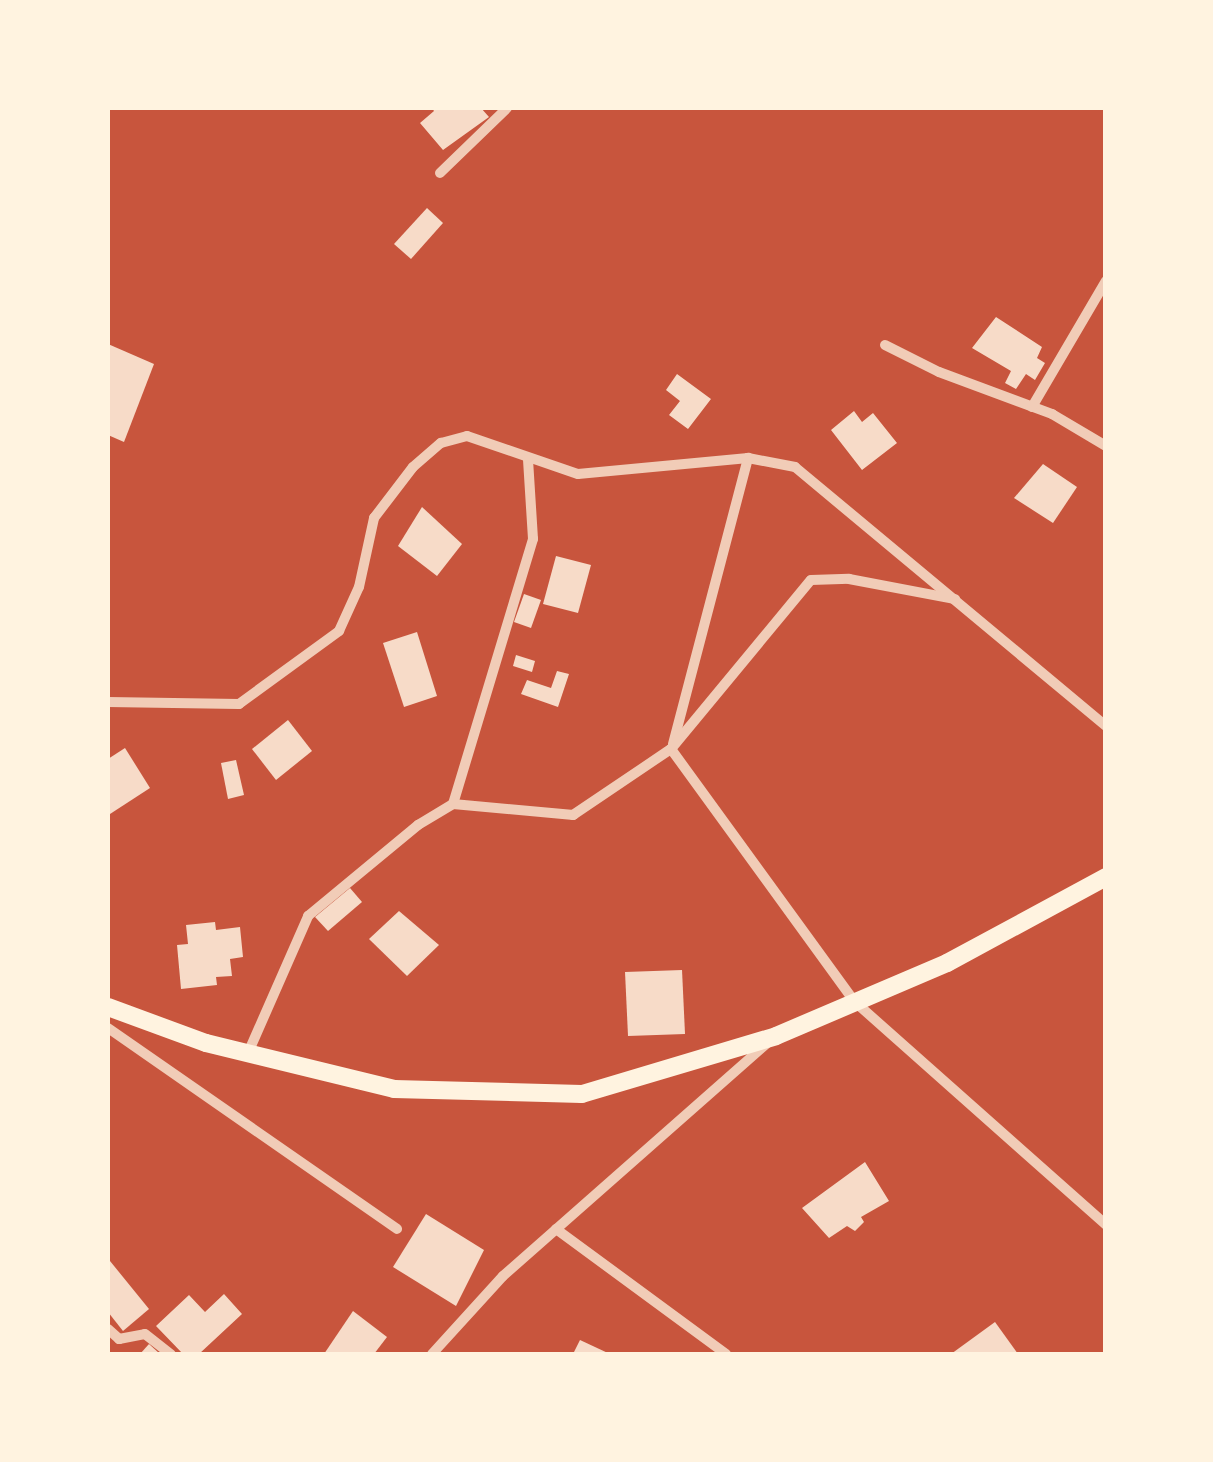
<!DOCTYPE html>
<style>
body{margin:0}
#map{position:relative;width:1213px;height:1462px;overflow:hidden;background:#c8553d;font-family:Montserrat,sans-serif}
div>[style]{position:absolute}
.building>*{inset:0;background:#f7dbc8}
.minor>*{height:10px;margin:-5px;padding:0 5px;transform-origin:5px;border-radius:5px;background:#f1ccb7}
.secondary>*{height:18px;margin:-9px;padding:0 9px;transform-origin:9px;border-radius:9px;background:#fff3e0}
span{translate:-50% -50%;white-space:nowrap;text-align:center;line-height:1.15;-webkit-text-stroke:10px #fff3e0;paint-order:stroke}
.frame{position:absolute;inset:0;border:110px solid #fff3e0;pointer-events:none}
</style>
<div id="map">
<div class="building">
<div style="clip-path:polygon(432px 108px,481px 108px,489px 117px,443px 150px,420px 123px,434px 111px)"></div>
<div style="clip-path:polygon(427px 208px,443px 223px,411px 259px,394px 244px)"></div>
<div style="clip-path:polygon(996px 317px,1042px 347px,1037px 358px,1045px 363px,1035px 380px,1026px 374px,1016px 389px,1005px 383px,1011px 371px,972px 348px)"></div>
<div style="clip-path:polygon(108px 344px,154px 364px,124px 442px,108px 435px)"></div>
<div style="clip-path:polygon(677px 374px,711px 399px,688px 429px,669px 415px,680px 401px,666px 390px)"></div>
<div style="clip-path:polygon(854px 411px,862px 422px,873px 413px,897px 443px,862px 470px,831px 430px)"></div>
<div style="clip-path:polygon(1043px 464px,1077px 487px,1053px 523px,1014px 498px)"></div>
<div style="clip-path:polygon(422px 507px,462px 544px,437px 576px,398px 546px)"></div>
<div style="clip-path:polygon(556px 556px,591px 565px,578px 613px,543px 604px)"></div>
<div style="clip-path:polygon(524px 594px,541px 600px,531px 628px,514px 622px)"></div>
<div style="clip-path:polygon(417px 632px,437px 696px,404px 707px,383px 643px)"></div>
<div style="clip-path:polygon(516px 655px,535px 661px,532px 672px,513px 666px)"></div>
<div style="clip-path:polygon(557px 671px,569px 674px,558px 707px,521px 694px,527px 680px,551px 688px)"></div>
<div style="clip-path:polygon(288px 720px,312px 751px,276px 780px,252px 749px)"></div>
<div style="clip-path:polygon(125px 748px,150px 788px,110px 814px,108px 759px)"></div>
<div style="clip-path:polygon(236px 760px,244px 795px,228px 799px,221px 763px)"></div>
<div style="clip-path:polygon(350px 888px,362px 902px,328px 931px,315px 917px)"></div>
<div style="clip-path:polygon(399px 911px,439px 945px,407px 976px,369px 939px)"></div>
<div style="clip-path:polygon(215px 922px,216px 930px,240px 927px,243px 957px,230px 959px,232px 976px,216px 977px,217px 985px,181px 989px,177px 945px,188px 944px,186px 925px)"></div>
<div style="clip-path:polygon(682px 970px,685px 1034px,628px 1036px,625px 972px)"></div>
<div style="clip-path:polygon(865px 1162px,889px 1201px,861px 1217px,864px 1222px,855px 1231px,847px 1226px,829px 1238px,802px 1208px)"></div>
<div style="clip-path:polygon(426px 1214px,484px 1250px,456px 1306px,393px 1267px)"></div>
<div style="clip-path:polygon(110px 1261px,149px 1309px,123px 1331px,108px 1312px)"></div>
<div style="clip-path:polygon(224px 1294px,242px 1314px,199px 1354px,183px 1354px,156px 1326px,189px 1295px,205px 1312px)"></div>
<div style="clip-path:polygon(353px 1311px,387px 1337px,374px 1354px,324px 1354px)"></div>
<div style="clip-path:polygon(995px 1322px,1018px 1354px,951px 1354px)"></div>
<div style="clip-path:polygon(580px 1340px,610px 1354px,573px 1354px)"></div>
<div style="clip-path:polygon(149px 1344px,160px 1354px,140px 1354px)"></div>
</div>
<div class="minor">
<div style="left:440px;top:173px;width:93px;rotate:-44.1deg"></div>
<div style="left:885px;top:345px;width:60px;rotate:26.6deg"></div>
<div style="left:939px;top:372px;width:121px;rotate:20.4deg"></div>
<div style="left:1052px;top:414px;width:63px;rotate:30.7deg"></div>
<div style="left:1032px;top:407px;width:146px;rotate:-59.6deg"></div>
<div style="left:108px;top:702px;width:131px;rotate:0.9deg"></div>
<div style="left:239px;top:704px;width:124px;rotate:-36.1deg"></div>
<div style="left:339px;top:631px;width:48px;rotate:-65.6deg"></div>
<div style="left:359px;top:587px;width:71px;rotate:-77.7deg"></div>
<div style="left:374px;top:518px;width:64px;rotate:-52.6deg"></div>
<div style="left:413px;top:467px;width:37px;rotate:-41deg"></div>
<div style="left:441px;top:443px;width:27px;rotate:-15deg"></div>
<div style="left:467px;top:436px;width:117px;rotate:18.9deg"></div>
<div style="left:578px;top:474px;width:171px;rotate:-5.4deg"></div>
<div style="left:748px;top:458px;width:48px;rotate:10.8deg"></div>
<div style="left:795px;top:467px;width:405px;rotate:39.8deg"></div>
<div style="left:673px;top:744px;width:296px;rotate:-75.3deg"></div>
<div style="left:671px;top:749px;width:313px;rotate:54deg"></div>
<div style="left:855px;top:1002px;width:336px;rotate:41.6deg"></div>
<div style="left:453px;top:804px;width:121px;rotate:5.2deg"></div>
<div style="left:573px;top:815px;width:118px;rotate:-34deg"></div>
<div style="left:671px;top:749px;width:219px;rotate:-50.4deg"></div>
<div style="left:811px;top:580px;width:38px;rotate:-2deg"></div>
<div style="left:849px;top:579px;width:108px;rotate:10.7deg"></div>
<div style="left:108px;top:1028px;width:352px;rotate:34.8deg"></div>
<div style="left:248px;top:1053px;width:150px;rotate:-66.3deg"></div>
<div style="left:308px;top:916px;width:143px;rotate:-39.6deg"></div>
<div style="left:418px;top:825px;width:41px;rotate:-31deg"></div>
<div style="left:453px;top:804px;width:277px;rotate:-73.2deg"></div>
<div style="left:533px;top:539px;width:79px;rotate:-93.6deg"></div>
<div style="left:556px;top:1229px;width:211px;rotate:36.3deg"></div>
<div style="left:108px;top:1329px;width:15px;rotate:42deg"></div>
<div style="left:119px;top:1339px;width:26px;rotate:-11deg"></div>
<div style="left:145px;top:1334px;width:33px;rotate:38deg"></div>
<div style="left:432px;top:1354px;width:105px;rotate:-47.7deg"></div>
<div style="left:503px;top:1276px;width:352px;rotate:-41.4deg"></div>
</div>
<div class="secondary">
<div style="left:108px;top:1007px;width:104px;rotate:20.2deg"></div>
<div style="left:206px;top:1043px;width:194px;rotate:13.7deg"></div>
<div style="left:394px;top:1089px;width:188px;rotate:1.5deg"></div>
<div style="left:582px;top:1094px;width:202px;rotate:-16.6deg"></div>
<div style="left:776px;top:1036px;width:186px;rotate:-23.1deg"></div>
<div style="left:947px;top:963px;width:181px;rotate:-28.4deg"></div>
</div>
<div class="frame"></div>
</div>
